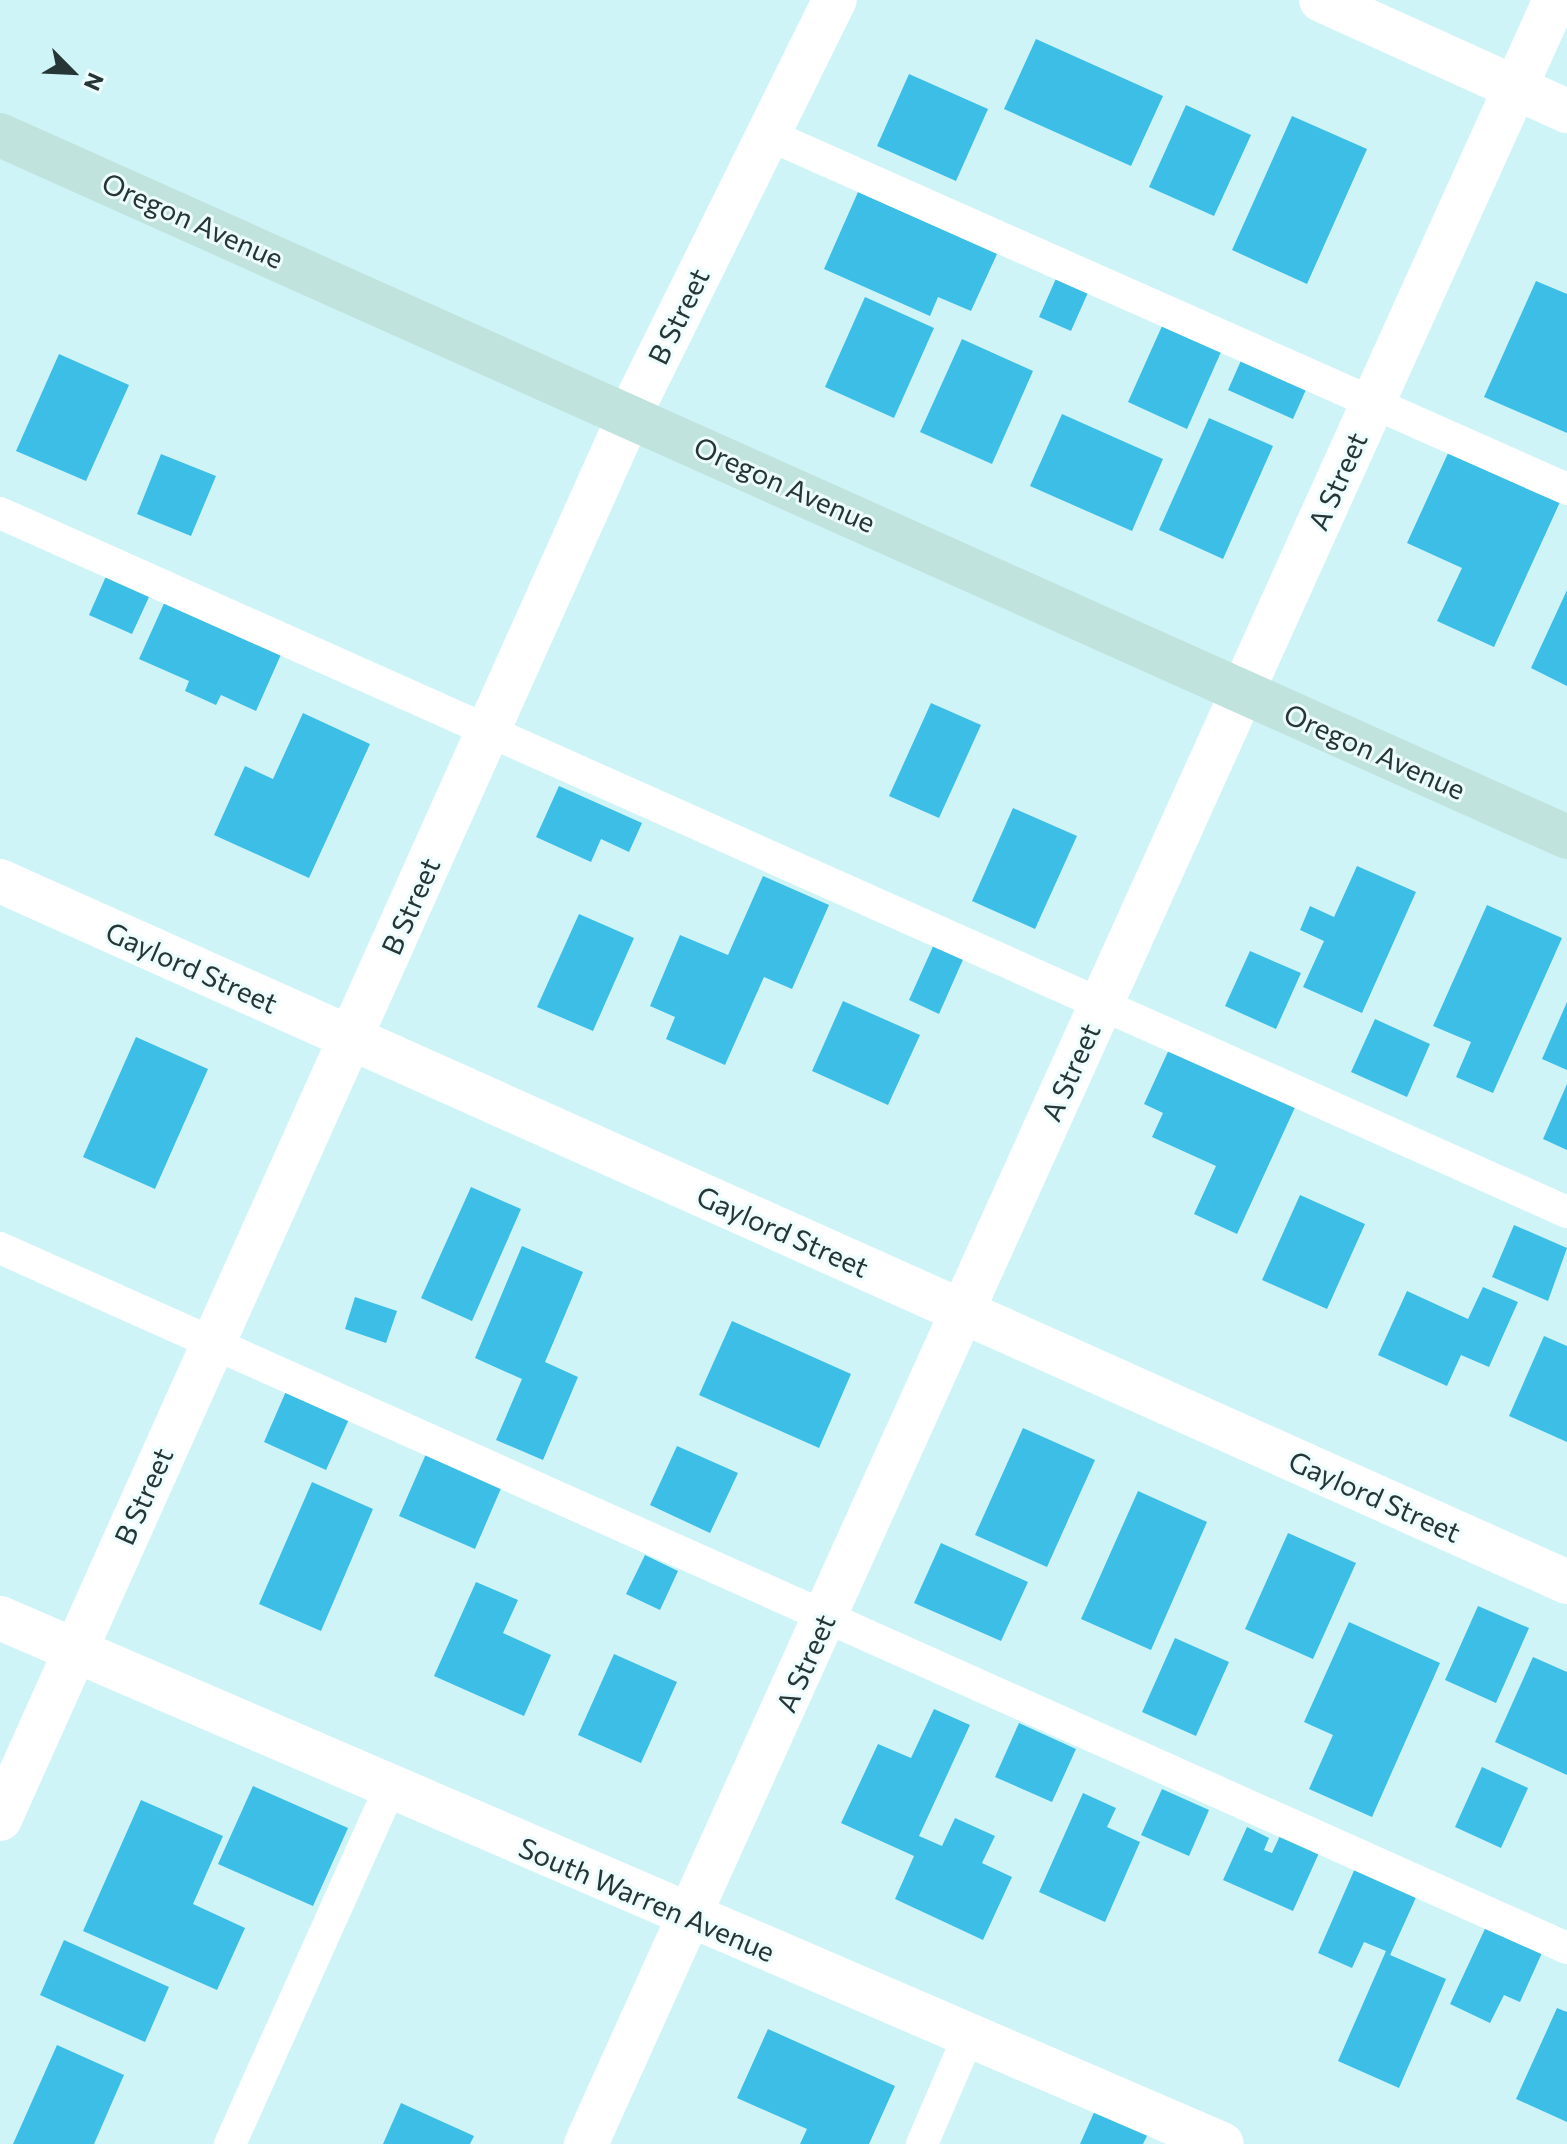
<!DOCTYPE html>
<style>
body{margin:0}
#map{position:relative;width:1567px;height:2144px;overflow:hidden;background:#cff4f7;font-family:Commissioner,sans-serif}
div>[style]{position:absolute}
.building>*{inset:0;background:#3dbee7}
.lane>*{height:32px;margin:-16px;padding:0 16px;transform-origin:16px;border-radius:16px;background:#fff}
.street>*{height:44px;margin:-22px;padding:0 22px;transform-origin:22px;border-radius:22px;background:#fff}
.secondary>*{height:44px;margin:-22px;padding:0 22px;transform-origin:22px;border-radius:22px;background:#c1e3de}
span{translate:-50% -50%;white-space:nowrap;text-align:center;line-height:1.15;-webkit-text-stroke:6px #edfcfd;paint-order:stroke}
.street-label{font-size:28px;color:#263536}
.north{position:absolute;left:32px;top:32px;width:80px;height:80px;-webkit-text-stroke:6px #edfcfd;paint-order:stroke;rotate:114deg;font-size:22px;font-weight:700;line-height:32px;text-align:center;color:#263536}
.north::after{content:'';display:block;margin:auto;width:28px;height:36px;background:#263536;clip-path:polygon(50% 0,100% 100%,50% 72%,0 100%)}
</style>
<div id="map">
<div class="building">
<div style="clip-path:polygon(1036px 39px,1163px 96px,1131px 166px,1004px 109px)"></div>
<div style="clip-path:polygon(909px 74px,988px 109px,956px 181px,877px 146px)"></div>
<div style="clip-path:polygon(1186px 105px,1251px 135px,1214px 216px,1149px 187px)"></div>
<div style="clip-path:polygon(1292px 116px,1367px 149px,1307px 284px,1232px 250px)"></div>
<div style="clip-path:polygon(858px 192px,997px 254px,971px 311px,938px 297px,930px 316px,824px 269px)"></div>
<div style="clip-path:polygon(1058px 274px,1090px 288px,1071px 331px,1039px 317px)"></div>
<div style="clip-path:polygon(1536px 281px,1567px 294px,1567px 433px,1484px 397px)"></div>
<div style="clip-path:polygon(865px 297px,934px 328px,894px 418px,825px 387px)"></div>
<div style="clip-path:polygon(1162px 326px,1221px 352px,1187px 429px,1128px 402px)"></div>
<div style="clip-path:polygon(962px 339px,1033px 371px,992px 464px,920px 432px)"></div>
<div style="clip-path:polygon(59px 354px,129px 385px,86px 481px,16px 451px)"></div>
<div style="clip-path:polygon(1243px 356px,1308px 385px,1293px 419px,1228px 390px)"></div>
<div style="clip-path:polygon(1062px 414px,1163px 459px,1132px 531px,1030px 486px)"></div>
<div style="clip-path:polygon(1209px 418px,1273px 446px,1223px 559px,1159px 530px)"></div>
<div style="clip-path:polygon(1449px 451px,1560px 502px,1494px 647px,1437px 621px,1462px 568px,1407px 543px)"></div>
<div style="clip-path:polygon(161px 454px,216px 476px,191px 536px,137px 514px)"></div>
<div style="clip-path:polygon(111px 565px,155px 584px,132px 634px,89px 615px)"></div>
<div style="clip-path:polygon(1567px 590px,1567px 686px,1531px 668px)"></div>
<div style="clip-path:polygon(166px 599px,283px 650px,256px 711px,221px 695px,216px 705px,185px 691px,189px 681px,139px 659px)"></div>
<div style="clip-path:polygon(931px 703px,981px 725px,939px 818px,889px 796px)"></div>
<div style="clip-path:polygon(303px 713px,370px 744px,309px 878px,214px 835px,245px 766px,273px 779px)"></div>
<div style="clip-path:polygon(559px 786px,642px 823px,629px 852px,601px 839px,591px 862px,536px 837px)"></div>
<div style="clip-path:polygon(1013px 808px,1077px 836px,1035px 929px,972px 901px)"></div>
<div style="clip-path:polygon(1357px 866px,1416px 892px,1362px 1013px,1303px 987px,1324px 941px,1300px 930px,1310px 906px,1334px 917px)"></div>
<div style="clip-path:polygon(763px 876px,829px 905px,792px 989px,764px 977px,725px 1065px,666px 1039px,675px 1017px,650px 1006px,680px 935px,728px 955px)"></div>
<div style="clip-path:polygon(1487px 905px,1562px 938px,1493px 1093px,1456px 1077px,1471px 1042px,1433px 1026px)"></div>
<div style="clip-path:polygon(579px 914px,634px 938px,593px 1031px,537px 1007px)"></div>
<div style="clip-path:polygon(935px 942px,965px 955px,939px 1014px,909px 1000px)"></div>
<div style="clip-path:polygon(1250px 951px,1301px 973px,1276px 1029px,1225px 1006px)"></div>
<div style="clip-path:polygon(843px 1001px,920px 1035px,888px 1105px,812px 1071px)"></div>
<div style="clip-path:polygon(1567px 1002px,1567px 1070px,1542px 1059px)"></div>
<div style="clip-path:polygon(1375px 1019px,1430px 1044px,1407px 1097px,1351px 1072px)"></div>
<div style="clip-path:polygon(136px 1037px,208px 1069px,155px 1189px,83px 1157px)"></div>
<div style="clip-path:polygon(1171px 1045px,1297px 1103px,1237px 1234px,1194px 1214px,1216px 1166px,1152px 1137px,1163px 1113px,1144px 1104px)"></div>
<div style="clip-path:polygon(1567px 1084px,1567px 1150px,1543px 1139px)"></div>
<div style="clip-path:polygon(471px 1187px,521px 1209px,472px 1321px,421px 1298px)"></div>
<div style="clip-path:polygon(1300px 1195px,1365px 1224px,1327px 1309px,1262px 1280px)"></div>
<div style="clip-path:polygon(1514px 1225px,1567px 1248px,1548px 1301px,1492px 1277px)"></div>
<div style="clip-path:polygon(522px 1246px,583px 1272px,545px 1362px,578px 1377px,543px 1460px,496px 1440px,522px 1379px,475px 1358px)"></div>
<div style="clip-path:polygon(1483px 1287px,1518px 1302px,1489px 1367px,1461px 1355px,1447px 1386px,1378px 1355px,1407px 1291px,1468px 1319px)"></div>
<div style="clip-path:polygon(355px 1297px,397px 1311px,386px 1343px,345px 1329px)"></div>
<div style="clip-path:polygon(732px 1321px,851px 1374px,819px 1448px,699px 1395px)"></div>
<div style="clip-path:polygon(1544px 1336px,1567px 1346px,1567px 1442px,1509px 1416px)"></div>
<div style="clip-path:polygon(287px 1389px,350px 1417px,326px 1470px,264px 1442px)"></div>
<div style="clip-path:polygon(1023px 1428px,1095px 1460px,1047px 1567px,975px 1535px)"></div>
<div style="clip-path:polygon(677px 1446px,738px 1473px,710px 1533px,650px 1505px)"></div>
<div style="clip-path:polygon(426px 1454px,502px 1486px,475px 1549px,399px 1516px)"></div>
<div style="clip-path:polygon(312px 1482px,373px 1509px,321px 1631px,259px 1604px)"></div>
<div style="clip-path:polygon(1138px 1491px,1207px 1522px,1151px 1650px,1081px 1619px)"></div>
<div style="clip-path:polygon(1288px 1533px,1356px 1563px,1313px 1659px,1245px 1629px)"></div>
<div style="clip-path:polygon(941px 1543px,1028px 1582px,1001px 1641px,914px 1603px)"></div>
<div style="clip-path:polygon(645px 1555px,678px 1571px,660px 1610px,626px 1594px)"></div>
<div style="clip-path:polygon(476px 1582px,518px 1600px,503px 1633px,551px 1655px,524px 1716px,434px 1676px)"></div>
<div style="clip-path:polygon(1478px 1606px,1529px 1628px,1496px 1703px,1445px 1680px)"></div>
<div style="clip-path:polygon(1349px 1622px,1440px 1663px,1372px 1817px,1309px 1789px,1333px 1735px,1304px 1722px)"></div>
<div style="clip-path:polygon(1175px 1638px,1229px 1662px,1196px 1736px,1142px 1712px)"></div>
<div style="clip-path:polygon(614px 1654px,677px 1682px,641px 1763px,578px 1735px)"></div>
<div style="clip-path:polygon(1533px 1657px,1567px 1672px,1567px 1775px,1495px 1742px)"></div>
<div style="clip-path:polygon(934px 1709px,970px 1725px,919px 1836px,942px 1846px,955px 1818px,995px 1836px,982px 1863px,1012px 1877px,983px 1940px,895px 1899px,914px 1856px,841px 1823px,878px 1744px,911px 1758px)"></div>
<div style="clip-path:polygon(1019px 1723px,1076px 1749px,1052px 1802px,995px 1777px)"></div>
<div style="clip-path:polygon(1482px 1767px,1528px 1788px,1501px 1848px,1455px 1827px)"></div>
<div style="clip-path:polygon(253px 1786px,348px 1828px,313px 1906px,218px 1864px)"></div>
<div style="clip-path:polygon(1162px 1789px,1209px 1810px,1189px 1856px,1141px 1835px)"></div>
<div style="clip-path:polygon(1083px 1793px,1116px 1808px,1107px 1827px,1140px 1842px,1105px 1922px,1039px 1892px)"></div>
<div style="clip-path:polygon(141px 1800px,223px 1836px,193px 1904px,245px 1928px,217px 1990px,83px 1931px)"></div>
<div style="clip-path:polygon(1247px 1827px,1269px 1838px,1264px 1850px,1272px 1853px,1284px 1827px,1323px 1844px,1293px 1911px,1223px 1880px)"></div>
<div style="clip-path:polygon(1356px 1866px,1418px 1893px,1390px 1955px,1446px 1979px,1399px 2088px,1338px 2061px,1386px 1951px,1364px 1942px,1352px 1968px,1318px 1953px)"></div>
<div style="clip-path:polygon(1490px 1918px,1546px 1944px,1520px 2002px,1504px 1995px,1490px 2023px,1450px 2004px)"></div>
<div style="clip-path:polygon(64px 1940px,169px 1987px,145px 2042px,40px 1995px)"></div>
<div style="clip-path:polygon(1557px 2008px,1567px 2012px,1567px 2122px,1516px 2099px)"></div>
<div style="clip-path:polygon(768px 2029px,895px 2086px,869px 2144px,800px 2144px,807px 2129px,737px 2098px)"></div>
<div style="clip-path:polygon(57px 2045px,124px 2075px,94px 2144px,13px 2144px)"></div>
<div style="clip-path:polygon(401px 2103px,474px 2136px,470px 2144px,383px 2144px)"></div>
<div style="clip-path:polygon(1096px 2108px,1149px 2132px,1143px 2144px,1080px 2144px)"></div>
</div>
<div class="lane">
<div style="left:769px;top:135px;width:873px;rotate:23.92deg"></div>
<div style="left:0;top:513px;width:1716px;rotate:24.04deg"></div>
<div style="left:0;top:1248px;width:1716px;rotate:24.07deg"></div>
<div style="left:230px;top:2144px;width:393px;rotate:-65.8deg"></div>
<div style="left:922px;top:2144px;width:119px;rotate:-66.7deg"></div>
</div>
<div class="street">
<div style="left:1321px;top:0;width:270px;rotate:24.3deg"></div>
<div style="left:0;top:881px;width:1717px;rotate:24.1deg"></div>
<div style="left:0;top:1618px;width:1330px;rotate:23.29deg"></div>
<div style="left:0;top:1819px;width:1540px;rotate:-65.85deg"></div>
<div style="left:630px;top:414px;width:462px;rotate:-63.7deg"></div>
<div style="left:586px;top:2144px;width:2353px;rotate:-65.68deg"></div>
</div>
<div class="secondary">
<div style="left:0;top:135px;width:1717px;rotate:24.13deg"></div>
</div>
<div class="street-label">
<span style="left:193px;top:220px;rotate:24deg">Oregon Avenue</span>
<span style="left:678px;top:316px;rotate:-64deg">B Street</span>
<span style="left:1337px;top:481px;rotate:-66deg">A Street</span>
<span style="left:785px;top:484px;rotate:24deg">Oregon Avenue</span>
<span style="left:1375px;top:751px;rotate:24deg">Oregon Avenue</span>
<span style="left:410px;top:906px;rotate:-66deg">B Street</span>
<span style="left:192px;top:967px;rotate:24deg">Gaylord Street</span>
<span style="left:1070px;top:1072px;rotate:-66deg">A Street</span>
<span style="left:783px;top:1231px;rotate:24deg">Gaylord Street</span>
<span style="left:143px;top:1496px;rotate:-66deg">B Street</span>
<span style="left:1375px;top:1496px;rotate:24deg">Gaylord Street</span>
<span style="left:805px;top:1663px;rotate:-66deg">A Street</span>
<span style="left:647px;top:1899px;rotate:23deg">South Warren Avenue</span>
</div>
<div class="north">N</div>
</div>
